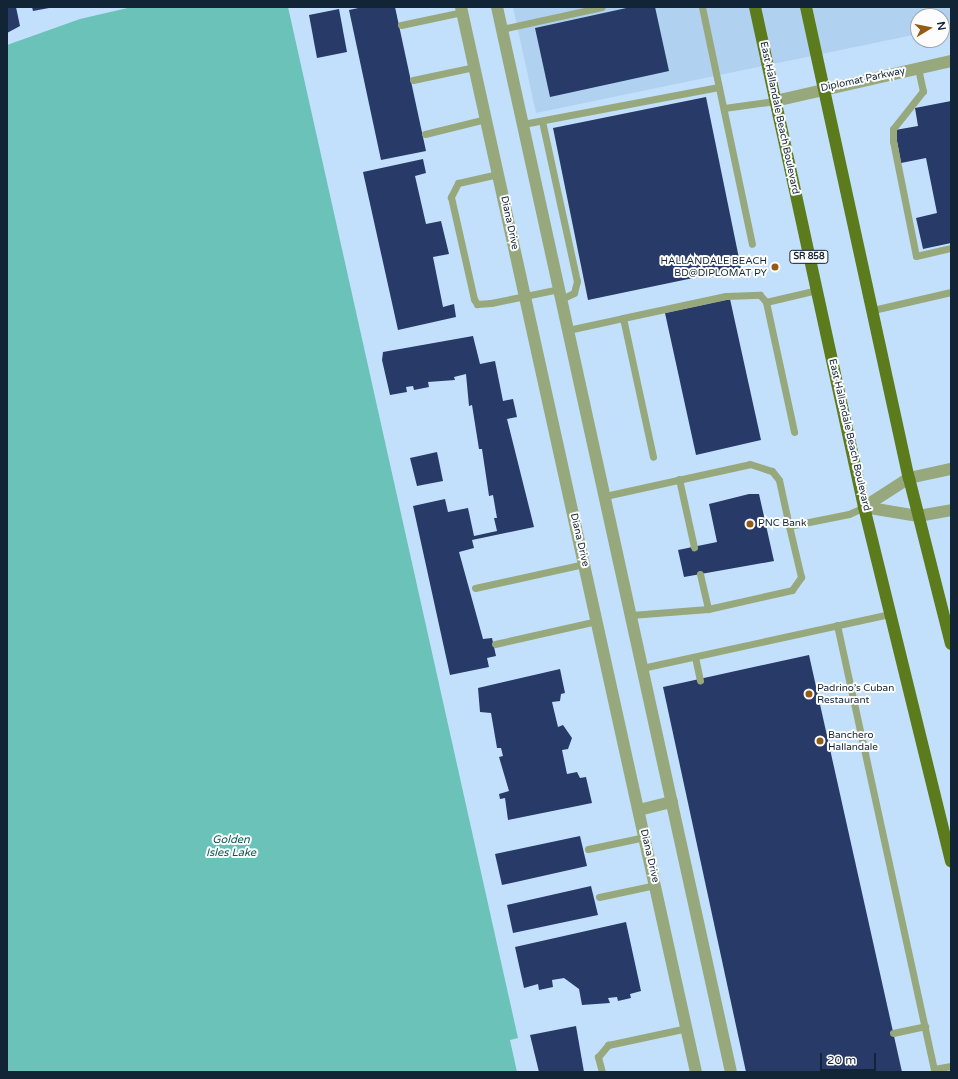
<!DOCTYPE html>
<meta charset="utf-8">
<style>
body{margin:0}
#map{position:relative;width:958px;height:1079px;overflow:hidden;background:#c2e0fc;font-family:"Varela Round",sans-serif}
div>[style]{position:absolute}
.built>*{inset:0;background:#b0d1ef}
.water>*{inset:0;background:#6ac2b9}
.building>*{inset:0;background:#283a68}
.service>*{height:7px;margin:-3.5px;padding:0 3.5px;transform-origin:3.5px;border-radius:3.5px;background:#96a87c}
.minor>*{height:12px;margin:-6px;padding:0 6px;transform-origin:6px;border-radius:6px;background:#96a87c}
.tertiary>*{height:12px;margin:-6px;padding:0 6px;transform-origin:6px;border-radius:6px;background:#96a87c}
.primary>*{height:12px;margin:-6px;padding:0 6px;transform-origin:6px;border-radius:6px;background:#5b7b1c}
.dots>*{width:11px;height:11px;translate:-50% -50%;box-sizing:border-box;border:2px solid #fdfdfd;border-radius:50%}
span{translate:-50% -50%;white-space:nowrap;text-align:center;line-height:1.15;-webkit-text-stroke:4px #fdfdfd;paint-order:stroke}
.shield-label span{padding:1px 3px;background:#fdfdfd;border:1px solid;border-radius:3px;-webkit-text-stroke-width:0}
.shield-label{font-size:9px;color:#122537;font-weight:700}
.street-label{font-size:10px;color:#122537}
.poi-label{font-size:10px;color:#122537}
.right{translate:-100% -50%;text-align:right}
.left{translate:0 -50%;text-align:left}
.water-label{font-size:11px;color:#095852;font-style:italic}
.frame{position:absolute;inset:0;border:8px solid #122537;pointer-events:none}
.north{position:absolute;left:910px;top:8px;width:40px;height:40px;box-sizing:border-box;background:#fdfdfd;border:1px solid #9fa7ae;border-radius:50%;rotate:80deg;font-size:11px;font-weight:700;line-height:16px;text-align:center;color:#122537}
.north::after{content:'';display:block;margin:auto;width:14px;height:18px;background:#935b14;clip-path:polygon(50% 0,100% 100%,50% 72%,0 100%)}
.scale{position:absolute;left:820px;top:1053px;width:56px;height:18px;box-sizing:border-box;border:2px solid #122537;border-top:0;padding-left:5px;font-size:12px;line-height:14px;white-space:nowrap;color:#122537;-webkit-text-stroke:3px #fdfdfd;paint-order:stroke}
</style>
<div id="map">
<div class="built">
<div style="clip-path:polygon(513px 7px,951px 7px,951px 27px,942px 29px,942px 16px,918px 16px,918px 34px,536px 113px)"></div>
</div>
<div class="water">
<div style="clip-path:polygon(132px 7px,288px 7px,518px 1038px,510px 1040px,517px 1072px,7px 1072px,7px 45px,80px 19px)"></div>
</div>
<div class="building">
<div style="clip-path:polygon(7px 7px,16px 7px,20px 26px,7px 33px)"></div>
<div style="clip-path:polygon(32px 7px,49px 7px,49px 8px,33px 11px)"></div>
<div style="clip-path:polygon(363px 7px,395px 7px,426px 151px,381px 160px,349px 10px)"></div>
<div style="clip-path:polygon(631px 7px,655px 7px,669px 71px,550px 97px,535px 28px)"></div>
<div style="clip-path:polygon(339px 9px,347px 52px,317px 58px,309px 15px)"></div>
<div style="clip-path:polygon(706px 97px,741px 268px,588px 300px,553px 128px)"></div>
<div style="clip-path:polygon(951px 101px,951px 243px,923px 249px,916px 218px,937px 213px,926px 158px,901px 163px,895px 130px,918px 126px,915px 108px)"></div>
<div style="clip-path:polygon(423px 159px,426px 173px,415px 176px,426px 224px,441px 221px,449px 254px,433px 257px,443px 307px,454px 304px,456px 317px,398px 330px,363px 172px)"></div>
<div style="clip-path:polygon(730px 299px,761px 440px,696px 455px,665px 313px)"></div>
<div style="clip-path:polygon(473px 336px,480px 364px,495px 361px,503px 401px,513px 399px,517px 417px,507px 419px,534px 527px,472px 540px,474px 548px,459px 552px,483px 639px,492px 638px,496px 656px,487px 658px,489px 667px,450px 675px,413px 506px,445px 499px,448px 512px,468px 508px,474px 536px,497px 531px,494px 518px,497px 518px,493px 495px,489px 496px,482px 449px,479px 449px,472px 405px,469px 406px,466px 374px,454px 377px,455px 380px,428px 382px,429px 387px,414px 390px,413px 386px,406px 387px,407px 392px,390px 395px,382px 360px,383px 352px)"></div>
<div style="clip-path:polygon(437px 452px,443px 481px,417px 486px,410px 458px)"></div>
<div style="clip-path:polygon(749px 494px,759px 494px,774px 561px,684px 577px,678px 550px,717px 542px,709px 504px)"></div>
<div style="clip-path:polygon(809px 655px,902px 1072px,746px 1072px,663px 687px)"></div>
<div style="clip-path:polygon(560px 669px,565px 693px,561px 694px,560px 701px,552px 702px,558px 727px,563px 725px,572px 738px,568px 749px,562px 750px,567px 774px,577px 772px,580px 778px,586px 777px,592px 803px,508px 820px,505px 798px,500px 799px,499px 794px,509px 791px,499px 757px,503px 756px,501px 748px,497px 748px,491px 713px,480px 712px,478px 688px)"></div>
<div style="clip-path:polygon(580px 836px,587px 866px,502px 885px,495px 854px)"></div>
<div style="clip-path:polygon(591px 886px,598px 915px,513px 933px,507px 905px)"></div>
<div style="clip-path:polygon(626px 922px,641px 991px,630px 994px,631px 998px,618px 1001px,617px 997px,608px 998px,610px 1003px,582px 1005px,579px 989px,564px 978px,552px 980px,553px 987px,539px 990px,538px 984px,524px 988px,515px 947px)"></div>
<div style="clip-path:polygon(576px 1026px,584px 1072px,539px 1072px,530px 1035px)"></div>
</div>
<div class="service">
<div style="left:702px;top:7px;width:242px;rotate:78.1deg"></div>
<div style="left:401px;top:25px;width:62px;rotate:-12deg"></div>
<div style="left:502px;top:29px;width:102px;rotate:-12.4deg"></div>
<div style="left:918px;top:68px;width:24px;rotate:78deg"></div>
<div style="left:923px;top:91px;width:48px;rotate:128.3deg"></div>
<div style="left:893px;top:129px;width:12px;rotate:90deg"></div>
<div style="left:893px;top:141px;width:117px;rotate:78.7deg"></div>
<div style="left:916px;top:256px;width:36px;rotate:-13deg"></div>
<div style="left:413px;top:80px;width:62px;rotate:-12deg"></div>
<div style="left:724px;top:108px;width:51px;rotate:-7.8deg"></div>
<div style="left:542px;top:121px;width:164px;rotate:77.7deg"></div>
<div style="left:577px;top:281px;width:12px;rotate:104deg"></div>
<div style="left:574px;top:293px;width:14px;rotate:155deg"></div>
<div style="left:523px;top:124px;width:199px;rotate:-10.7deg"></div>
<div style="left:425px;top:134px;width:63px;rotate:-13.8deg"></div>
<div style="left:498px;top:174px;width:41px;rotate:167.3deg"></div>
<div style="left:458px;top:183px;width:16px;rotate:117deg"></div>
<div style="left:451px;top:197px;width:105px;rotate:77.3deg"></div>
<div style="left:474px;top:299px;width:6px;rotate:59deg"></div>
<div style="left:477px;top:304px;width:14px;rotate:-4deg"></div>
<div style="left:491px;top:303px;width:69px;rotate:-11.6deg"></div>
<div style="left:766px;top:302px;width:52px;rotate:-13.2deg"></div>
<div style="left:873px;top:310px;width:80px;rotate:-13deg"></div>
<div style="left:623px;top:318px;width:105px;rotate:-12.1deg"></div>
<div style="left:726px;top:296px;width:34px;rotate:-2deg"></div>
<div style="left:760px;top:295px;width:9px;rotate:49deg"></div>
<div style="left:766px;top:302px;width:133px;rotate:77.8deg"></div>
<div style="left:568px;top:330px;width:56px;rotate:-12.3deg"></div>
<div style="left:623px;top:318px;width:142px;rotate:77.8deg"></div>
<div style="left:679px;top:479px;width:70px;rotate:77.6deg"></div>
<div style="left:605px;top:496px;width:148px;rotate:-12.4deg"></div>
<div style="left:750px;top:464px;width:23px;rotate:18deg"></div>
<div style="left:772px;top:471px;width:11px;rotate:52deg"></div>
<div style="left:779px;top:480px;width:47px;rotate:77.7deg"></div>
<div style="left:789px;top:526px;width:61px;rotate:-11.3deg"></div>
<div style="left:849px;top:514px;width:17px;rotate:-25deg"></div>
<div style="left:700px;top:574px;width:36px;rotate:77deg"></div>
<div style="left:475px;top:588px;width:112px;rotate:-12.4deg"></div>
<div style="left:631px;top:615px;width:77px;rotate:-4.5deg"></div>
<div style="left:708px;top:609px;width:86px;rotate:-12.7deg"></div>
<div style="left:792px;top:590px;width:16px;rotate:-55deg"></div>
<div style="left:801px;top:577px;width:52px;rotate:-103.2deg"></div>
<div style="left:837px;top:625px;width:454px;rotate:77.7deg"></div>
<div style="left:934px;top:1069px;width:17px;rotate:-10deg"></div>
<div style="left:495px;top:644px;width:105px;rotate:-12.7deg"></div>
<div style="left:695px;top:657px;width:24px;rotate:78deg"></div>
<div style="left:642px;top:668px;width:254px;rotate:-12.3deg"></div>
<div style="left:588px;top:849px;width:58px;rotate:-11.9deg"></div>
<div style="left:599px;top:897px;width:57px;rotate:-12.1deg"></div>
<div style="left:893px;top:1033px;width:33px;rotate:-12deg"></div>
<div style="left:602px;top:1072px;width:16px;rotate:-105deg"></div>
<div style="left:598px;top:1057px;width:16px;rotate:-50deg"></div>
<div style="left:608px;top:1045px;width:81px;rotate:-12.1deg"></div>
</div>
<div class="minor">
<div style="left:461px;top:7px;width:1091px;rotate:77.56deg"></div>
<div style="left:497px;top:7px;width:1090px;rotate:77.61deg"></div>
<div style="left:639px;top:810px;width:34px;rotate:-14deg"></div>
</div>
<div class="tertiary">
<div style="left:775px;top:101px;width:180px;rotate:-12.8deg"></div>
<div style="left:864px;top:507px;width:54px;rotate:-32.8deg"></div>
<div style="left:909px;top:478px;width:43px;rotate:-12.1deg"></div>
<div style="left:864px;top:507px;width:55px;rotate:9.5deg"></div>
<div style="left:918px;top:516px;width:34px;rotate:-10deg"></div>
</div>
<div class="primary">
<div style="left:755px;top:7px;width:512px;rotate:77.7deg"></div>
<div style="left:864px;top:507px;width:365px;rotate:76.2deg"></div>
<div style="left:806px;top:7px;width:482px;rotate:77.7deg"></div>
<div style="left:909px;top:478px;width:171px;rotate:75.8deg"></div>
</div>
<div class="dots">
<div style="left:775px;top:267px;background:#935b14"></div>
<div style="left:750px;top:524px;background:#935b14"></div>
<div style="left:809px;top:694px;background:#935b14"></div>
<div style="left:820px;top:741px;background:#935b14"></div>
</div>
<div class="shield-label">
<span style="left:809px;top:257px">SR 858</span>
</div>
<div class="street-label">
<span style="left:863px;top:80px;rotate:-12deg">Diplomat Parkway</span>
<span style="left:779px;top:118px;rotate:78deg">East Hallandale Beach Boulevard</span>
<span style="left:509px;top:223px;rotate:78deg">Diana Drive</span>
<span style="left:849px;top:435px;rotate:77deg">East Hallandale Beach Boulevard</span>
<span style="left:579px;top:540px;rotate:77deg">Diana Drive</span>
<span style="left:649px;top:856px;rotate:77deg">Diana Drive</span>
</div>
<div class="poi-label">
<span class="right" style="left:767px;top:267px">HALLANDALE BEACH<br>BD@DIPLOMAT PY</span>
<span class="left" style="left:758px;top:524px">PNC Bank</span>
<span class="left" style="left:817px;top:694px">Padrino’s Cuban<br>Restaurant</span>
<span class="left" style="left:828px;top:741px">Banchero<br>Hallandale</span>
</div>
<div class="water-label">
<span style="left:231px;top:847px">Golden<br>Isles Lake</span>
</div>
<div class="frame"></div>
<div class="north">N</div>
<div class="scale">20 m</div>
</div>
